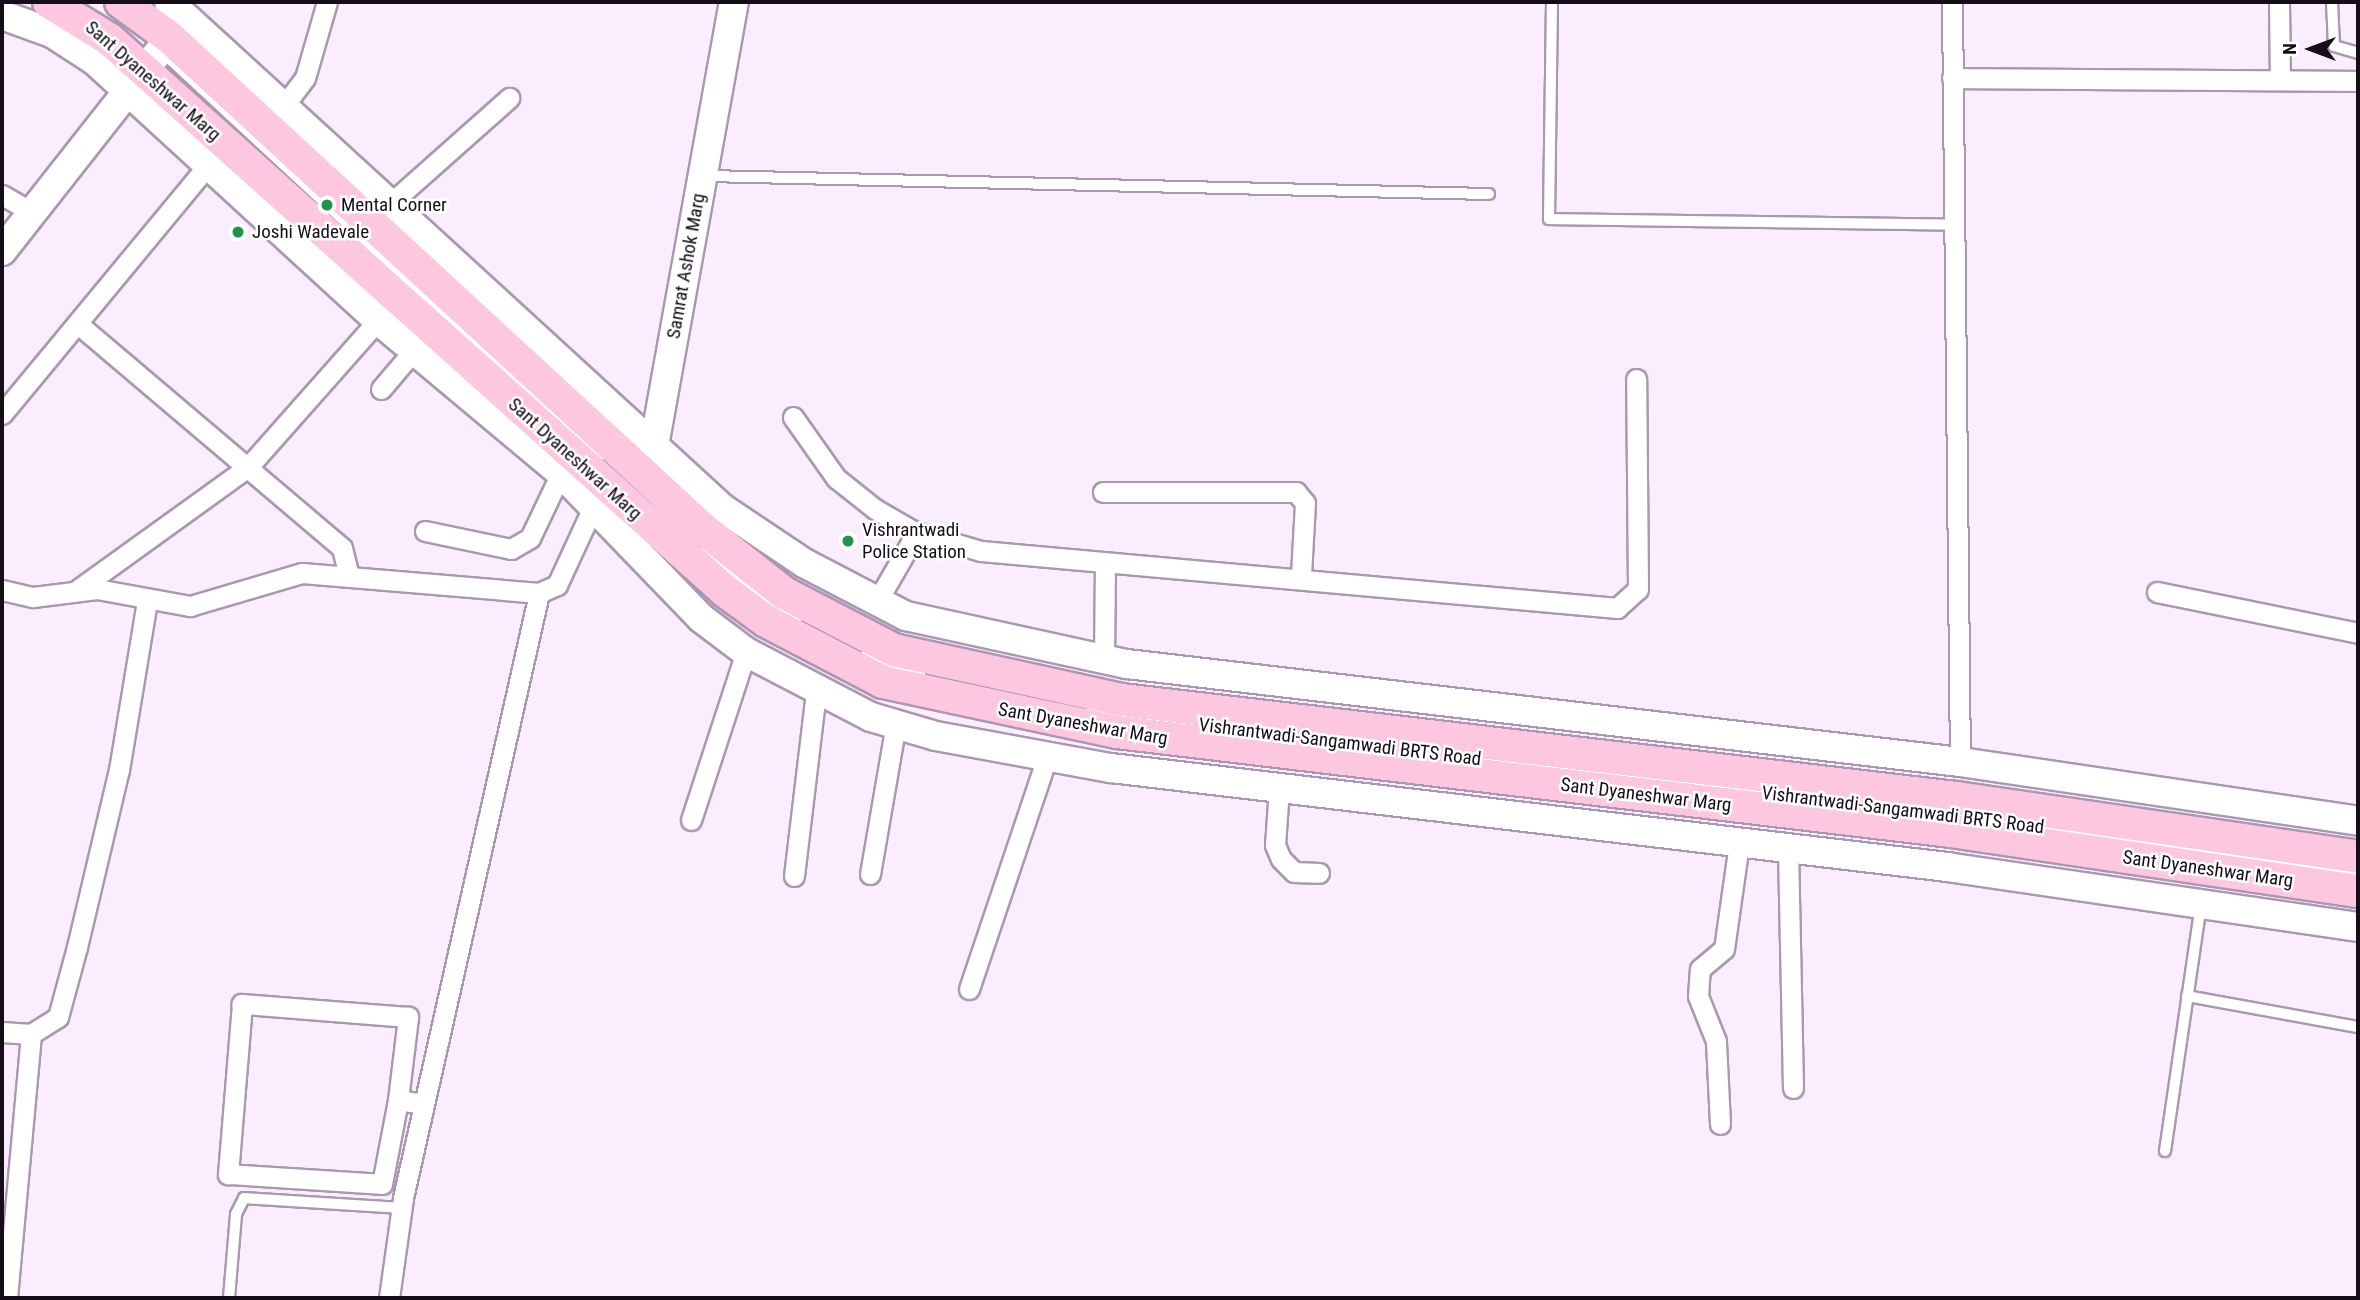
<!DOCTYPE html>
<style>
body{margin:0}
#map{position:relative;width:2360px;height:1300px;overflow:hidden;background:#faedfd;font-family:"Roboto Condensed",sans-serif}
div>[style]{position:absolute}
.roads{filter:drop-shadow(2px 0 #ab97b1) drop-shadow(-2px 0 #ab97b1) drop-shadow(0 2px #ab97b1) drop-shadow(0 -2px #ab97b1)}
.lane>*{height:10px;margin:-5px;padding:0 5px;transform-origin:5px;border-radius:5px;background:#fff}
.street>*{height:19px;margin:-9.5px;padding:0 9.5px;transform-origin:9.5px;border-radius:9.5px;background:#fff}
.secondary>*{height:28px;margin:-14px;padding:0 14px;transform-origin:14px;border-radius:14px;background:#fff}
.primary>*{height:32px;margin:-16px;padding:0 16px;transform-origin:16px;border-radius:16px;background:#fdc7df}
.dots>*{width:19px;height:19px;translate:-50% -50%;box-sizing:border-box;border:4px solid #fff;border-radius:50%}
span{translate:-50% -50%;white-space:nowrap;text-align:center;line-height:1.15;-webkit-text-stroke:5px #fff;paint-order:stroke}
.street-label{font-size:19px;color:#150d17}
.poi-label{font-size:19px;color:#150d17}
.left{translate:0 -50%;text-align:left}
.frame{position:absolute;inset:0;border:4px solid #150d17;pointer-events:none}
.north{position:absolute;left:2276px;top:14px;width:70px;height:70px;-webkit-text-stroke:5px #fff;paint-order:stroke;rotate:270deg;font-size:19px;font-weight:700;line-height:28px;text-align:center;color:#150d17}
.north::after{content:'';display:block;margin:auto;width:24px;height:32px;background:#150d17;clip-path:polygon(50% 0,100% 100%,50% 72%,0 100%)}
</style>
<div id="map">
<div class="roads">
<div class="lane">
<div style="left:1552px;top:2px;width:217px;rotate:90.8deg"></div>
<div style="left:1549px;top:219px;width:405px;rotate:0.8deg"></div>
<div style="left:2332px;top:2px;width:44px;rotate:87.4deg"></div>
<div style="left:2334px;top:46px;width:25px;rotate:16deg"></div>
<div style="left:161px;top:51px;width:597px;rotate:42.83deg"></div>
<div style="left:707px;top:176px;width:782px;rotate:1.32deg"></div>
<div style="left:704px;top:552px;width:114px;rotate:36.1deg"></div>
<div style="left:865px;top:656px;width:58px;rotate:18.1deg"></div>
<div style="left:1092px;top:711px;width:867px;rotate:6.89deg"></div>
<div style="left:1953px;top:815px;width:409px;rotate:8.3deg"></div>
<div style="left:2187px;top:996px;width:174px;rotate:10.3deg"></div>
<div style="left:2165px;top:1151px;width:249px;rotate:-81.7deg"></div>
<div style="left:229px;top:1298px;width:84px;rotate:-85.2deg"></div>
<div style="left:236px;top:1214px;width:18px;rotate:-63deg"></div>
<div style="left:244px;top:1198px;width:157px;rotate:3.6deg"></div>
</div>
<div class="street">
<div style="left:1952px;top:2px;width:760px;rotate:89.4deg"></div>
<div style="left:2279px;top:2px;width:78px;rotate:89.3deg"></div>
<div style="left:1952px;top:78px;width:406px;rotate:0.4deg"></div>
<div style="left:286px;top:103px;width:31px;rotate:-53deg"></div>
<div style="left:305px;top:78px;width:79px;rotate:-73.9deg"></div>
<div style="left:2px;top:195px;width:34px;rotate:30deg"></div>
<div style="left:392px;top:202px;width:157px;rotate:-41.6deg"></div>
<div style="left:78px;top:324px;width:346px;rotate:40.3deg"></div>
<div style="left:342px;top:548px;width:29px;rotate:76deg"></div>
<div style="left:381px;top:389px;width:51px;rotate:-49.8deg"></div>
<div style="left:2px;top:414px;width:323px;rotate:-50.4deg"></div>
<div style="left:793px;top:417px;width:75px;rotate:54.8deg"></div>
<div style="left:836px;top:478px;width:50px;rotate:38.5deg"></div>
<div style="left:875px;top:509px;width:44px;rotate:30.1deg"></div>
<div style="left:913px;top:531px;width:71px;rotate:16.4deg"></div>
<div style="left:981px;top:551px;width:639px;rotate:5.12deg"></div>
<div style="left:1617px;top:608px;width:28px;rotate:-42deg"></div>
<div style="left:1638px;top:589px;width:210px;rotate:-90.5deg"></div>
<div style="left:1103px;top:492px;width:193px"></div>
<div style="left:1296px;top:492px;width:14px;rotate:51deg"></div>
<div style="left:1305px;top:503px;width:72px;rotate:93.2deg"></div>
<div style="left:425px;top:531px;width:88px;rotate:11.8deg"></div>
<div style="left:511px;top:549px;width:22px;rotate:-30deg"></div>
<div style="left:530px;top:538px;width:72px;rotate:-64.5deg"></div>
<div style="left:2px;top:590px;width:32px;rotate:13deg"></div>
<div style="left:33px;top:597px;width:64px;rotate:-7.1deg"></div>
<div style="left:97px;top:589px;width:95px;rotate:10.4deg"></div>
<div style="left:190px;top:606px;width:117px;rotate:-16.4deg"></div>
<div style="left:302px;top:573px;width:238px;rotate:4.8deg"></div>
<div style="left:539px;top:593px;width:20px;rotate:-24deg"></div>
<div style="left:557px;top:585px;width:88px;rotate:-65.2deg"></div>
<div style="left:76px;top:591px;width:213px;rotate:-35.8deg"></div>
<div style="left:249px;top:466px;width:195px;rotate:-48.5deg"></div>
<div style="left:2157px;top:592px;width:205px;rotate:11.5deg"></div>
<div style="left:876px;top:603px;width:82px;rotate:-60deg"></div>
<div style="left:1104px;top:659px;width:97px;rotate:-89.4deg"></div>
<div style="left:1279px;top:788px;width:57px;rotate:94deg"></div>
<div style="left:1275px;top:845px;width:15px;rotate:67deg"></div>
<div style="left:1281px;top:859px;width:18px;rotate:45deg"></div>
<div style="left:1294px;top:872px;width:25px;rotate:2deg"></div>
<div style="left:691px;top:820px;width:177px;rotate:-71.9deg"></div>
<div style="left:1788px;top:849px;width:239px;rotate:88.8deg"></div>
<div style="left:870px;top:874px;width:152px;rotate:-80.2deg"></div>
<div style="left:794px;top:876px;width:185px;rotate:-83.2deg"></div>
<div style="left:969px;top:989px;width:245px;rotate:-71.4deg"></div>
<div style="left:2px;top:1032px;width:29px;rotate:4deg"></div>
<div style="left:398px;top:1100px;width:84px;rotate:-83.1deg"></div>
<div style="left:408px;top:1017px;width:167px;rotate:-175.5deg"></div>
<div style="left:242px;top:1004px;width:171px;rotate:94.7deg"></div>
<div style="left:228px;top:1174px;width:154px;rotate:3.7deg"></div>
<div style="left:382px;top:1184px;width:86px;rotate:-79.2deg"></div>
<div style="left:398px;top:1100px;width:25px;rotate:9deg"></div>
<div style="left:1720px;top:1124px;width:83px;rotate:-92.8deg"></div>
<div style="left:1716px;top:1041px;width:48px;rotate:-111.8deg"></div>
<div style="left:1698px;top:996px;width:27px;rotate:-86deg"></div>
<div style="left:1700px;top:969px;width:31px;rotate:-40deg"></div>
<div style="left:1724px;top:949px;width:107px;rotate:-81.9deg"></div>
<div style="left:7px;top:1298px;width:265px;rotate:-84.8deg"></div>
<div style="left:31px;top:1034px;width:32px;rotate:-32deg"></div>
<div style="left:58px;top:1017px;width:73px;rotate:-74.8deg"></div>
<div style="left:77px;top:947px;width:182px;rotate:-76.7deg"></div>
<div style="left:119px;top:770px;width:172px;rotate:-80.6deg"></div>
<div style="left:389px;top:1298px;width:101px;rotate:-82deg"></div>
<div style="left:403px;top:1198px;width:620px;rotate:-77.33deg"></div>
</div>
<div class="secondary">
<div style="left:169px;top:2px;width:750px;rotate:42.46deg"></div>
<div style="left:722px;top:508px;width:99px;rotate:33.9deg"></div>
<div style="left:804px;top:563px;width:115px;rotate:27.5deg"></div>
<div style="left:906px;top:616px;width:226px;rotate:12.3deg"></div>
<div style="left:1127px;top:664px;width:839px;rotate:6.71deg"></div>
<div style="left:1960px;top:762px;width:402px;rotate:8.4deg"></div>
<div style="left:2px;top:15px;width:53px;rotate:19.8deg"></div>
<div style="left:52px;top:33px;width:51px;rotate:33.1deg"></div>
<div style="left:95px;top:61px;width:384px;rotate:42.5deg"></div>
<div style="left:378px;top:320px;width:239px;rotate:39.9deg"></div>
<div style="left:561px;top:473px;width:202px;rotate:46deg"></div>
<div style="left:701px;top:618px;width:56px;rotate:37.1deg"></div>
<div style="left:746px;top:652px;width:141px;rotate:27.5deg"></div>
<div style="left:871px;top:717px;width:68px;rotate:16.3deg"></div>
<div style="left:936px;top:736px;width:178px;rotate:10.4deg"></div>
<div style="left:1111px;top:768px;width:842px;rotate:6.75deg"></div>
<div style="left:1947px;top:867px;width:415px;rotate:8.3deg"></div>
<div style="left:2px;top:251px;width:294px;rotate:-51.8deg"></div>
<div style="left:644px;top:458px;width:16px;rotate:-50deg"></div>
<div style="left:654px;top:446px;width:451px;rotate:-79.8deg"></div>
</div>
<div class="primary">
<div style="left:49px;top:2px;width:70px;rotate:31.7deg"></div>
<div style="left:109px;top:39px;width:827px;rotate:41.86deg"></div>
<div style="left:725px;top:591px;width:51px;rotate:36.2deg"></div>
<div style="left:766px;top:621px;width:132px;rotate:27.5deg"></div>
<div style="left:883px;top:682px;width:239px;rotate:12.1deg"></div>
<div style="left:1117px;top:732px;width:840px;rotate:6.77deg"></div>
<div style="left:1951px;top:831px;width:411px;rotate:8.4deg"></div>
<div style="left:121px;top:2px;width:59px;rotate:36.1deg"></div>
<div style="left:169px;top:37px;width:726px;rotate:42.66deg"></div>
<div style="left:703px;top:529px;width:103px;rotate:38.3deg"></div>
<div style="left:784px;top:593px;width:124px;rotate:27.4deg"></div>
<div style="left:894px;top:650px;width:233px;rotate:12.4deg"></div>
<div style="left:1122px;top:700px;width:840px;rotate:6.7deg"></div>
<div style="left:1956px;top:798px;width:406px;rotate:8.3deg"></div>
</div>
</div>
<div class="dots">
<div style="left:327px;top:205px;background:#21934d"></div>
<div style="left:238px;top:232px;background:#21934d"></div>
<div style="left:848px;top:541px;background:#21934d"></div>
</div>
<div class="street-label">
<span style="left:153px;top:81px;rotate:41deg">Sant Dyaneshwar Marg</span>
<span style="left:686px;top:266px;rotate:-80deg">Samrat Ashok Marg</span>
<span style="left:575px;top:459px;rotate:42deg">Sant Dyaneshwar Marg</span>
<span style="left:1083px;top:724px;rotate:10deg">Sant Dyaneshwar Marg</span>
<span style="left:1340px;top:742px;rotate:7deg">Vishrantwadi-Sangamwadi BRTS Road</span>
<span style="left:1646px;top:795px;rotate:7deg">Sant Dyaneshwar Marg</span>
<span style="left:1903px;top:810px;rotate:7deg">Vishrantwadi-Sangamwadi BRTS Road</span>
<span style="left:2208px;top:869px;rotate:8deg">Sant Dyaneshwar Marg</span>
</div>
<div class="poi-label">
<span class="left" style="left:341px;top:205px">Mental Corner</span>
<span class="left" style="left:252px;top:232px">Joshi Wadevale</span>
<span class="left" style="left:862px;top:541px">Vishrantwadi<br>Police Station</span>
</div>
<div class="frame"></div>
<div class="north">N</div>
</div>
